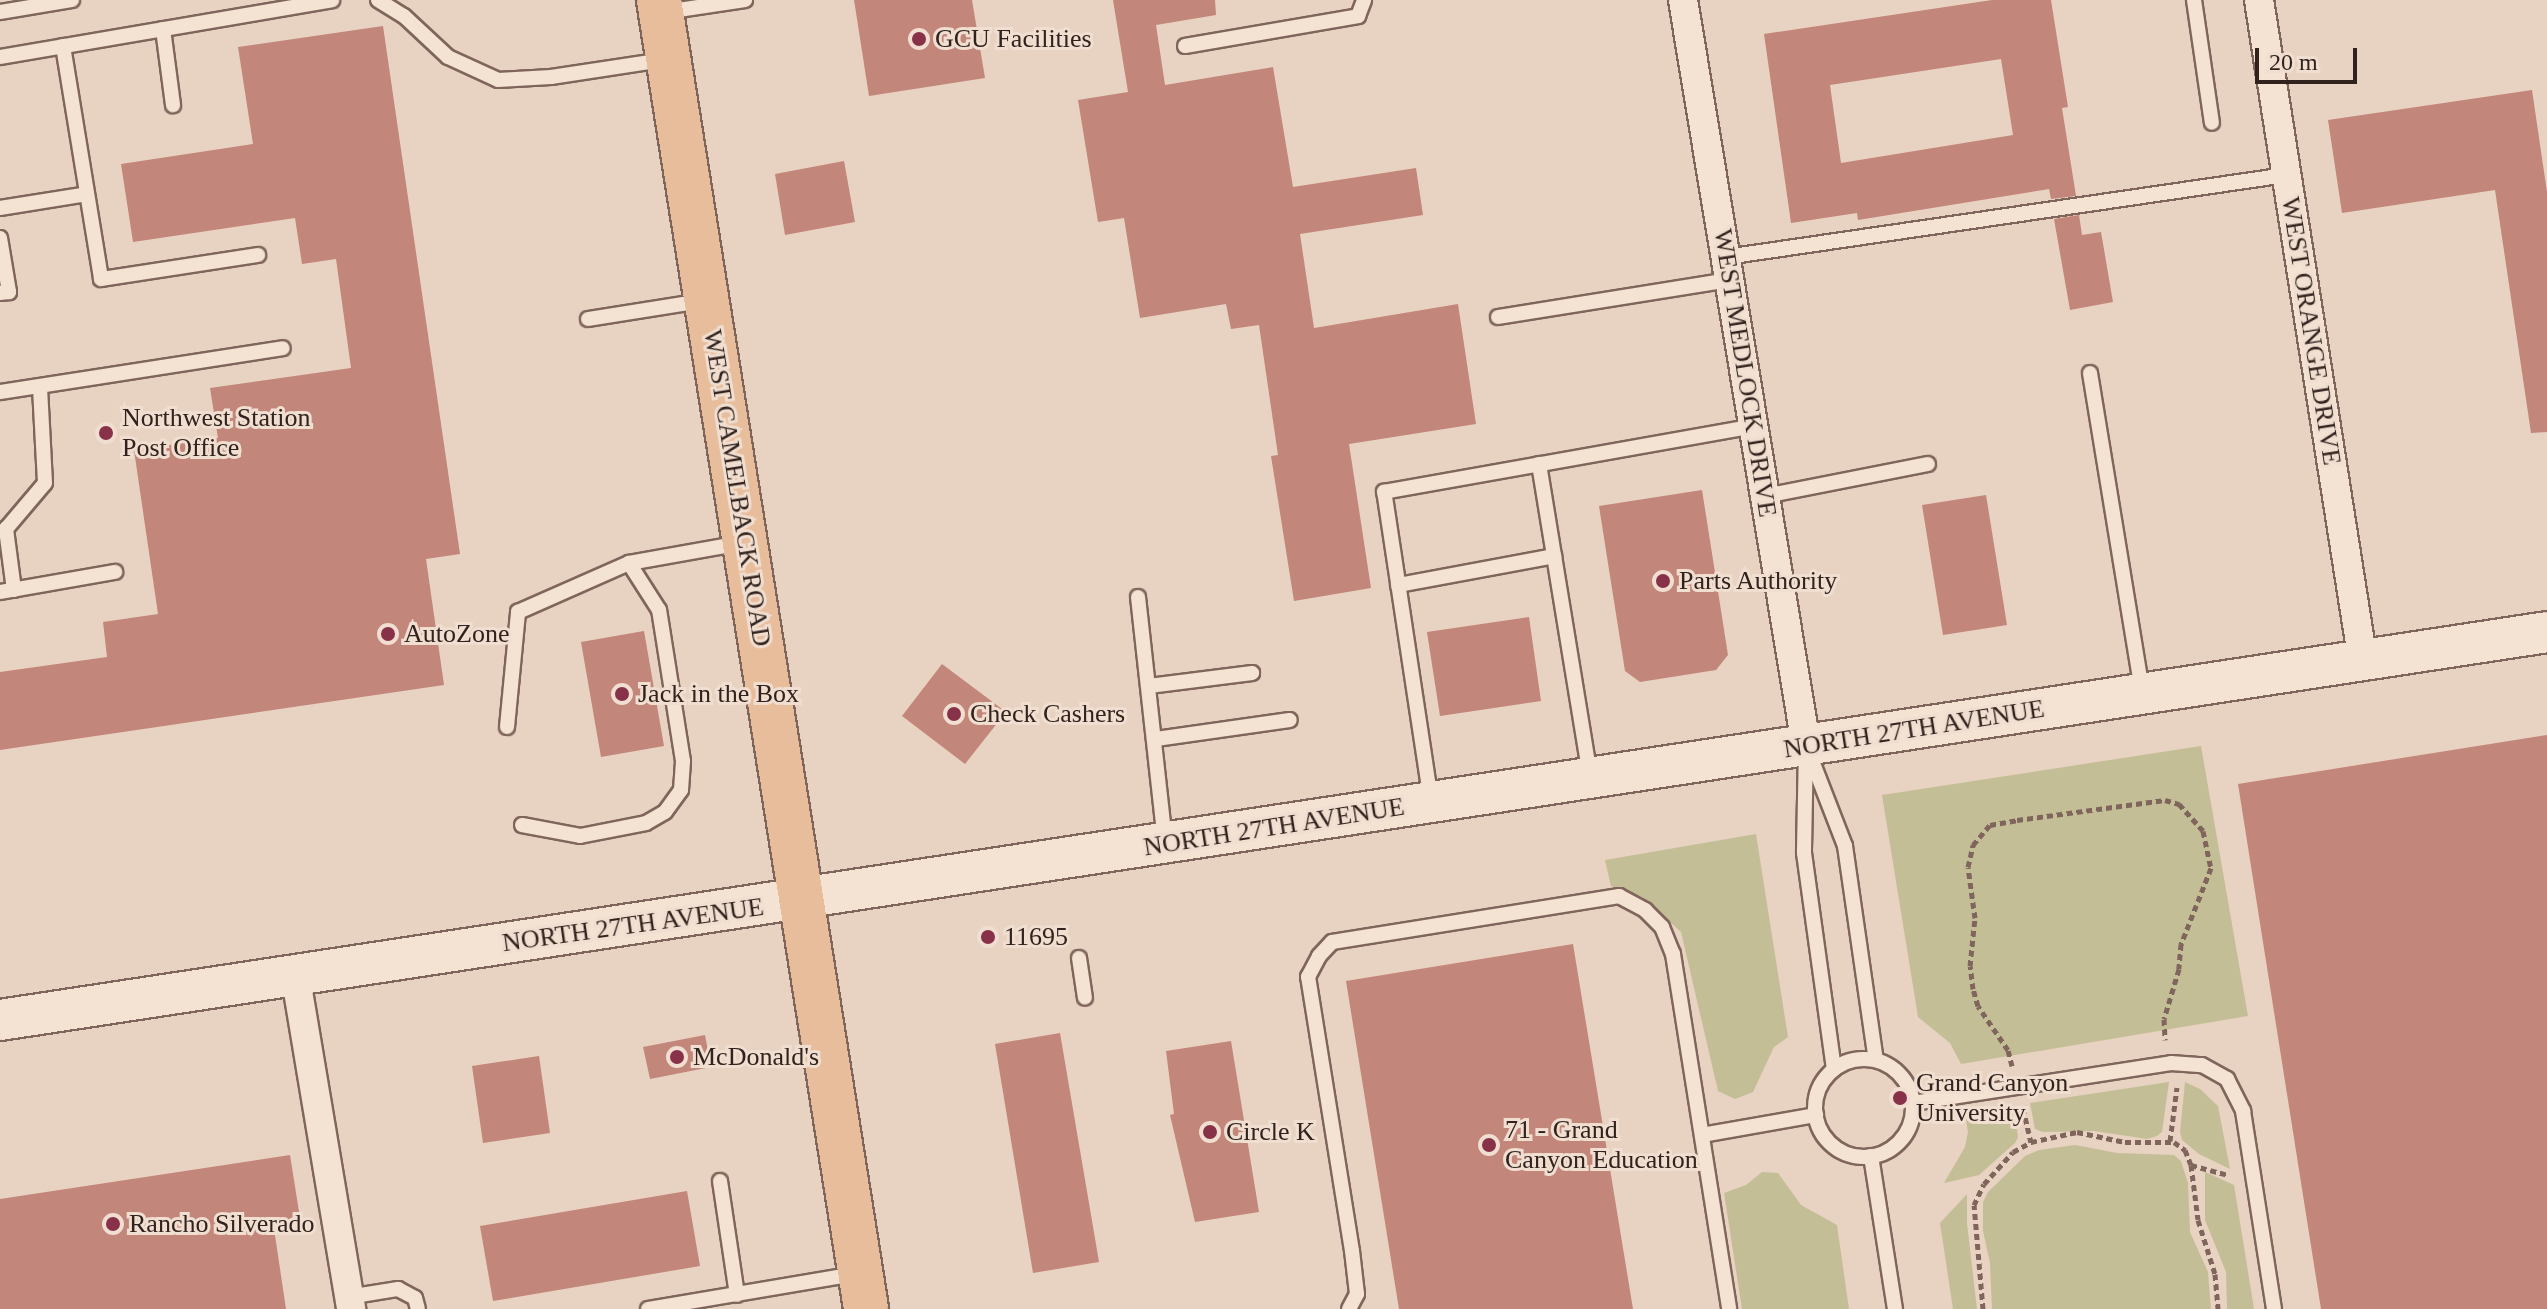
<!DOCTYPE html>
<style>
body{margin:0}
#map{position:relative;width:2547px;height:1309px;overflow:hidden;background:#e8d2c1;font-family:Georgia,serif}
div>[style]{position:absolute}
.green>*{inset:0;background:#c4be97}
.building>*{inset:0;background:#c2867b}
.path>*{height:5px;margin-top:-2.5px;transform-origin:0;background:repeating-linear-gradient(90deg,#7f655b 0 6px,transparent 0 10px)}
.roads{filter:drop-shadow(2px 0 #7f655b) drop-shadow(-2px 0 #7f655b) drop-shadow(0 2px #7f655b) drop-shadow(0 -2px #7f655b)}
.service>*{height:14px;margin:-7px;padding:0 7px;transform-origin:7px;border-radius:7px;background:#f4e2d3}
.service>.ring{margin:-7px;padding:0;box-sizing:content-box;background:none;border:14px solid #f4e2d3;border-radius:50%}
.minor>*{height:28px;margin:-14px;padding:0 14px;transform-origin:14px;border-radius:14px;background:#f4e2d3}
.secondary>*{height:40px;margin:-20px;padding:0 20px;transform-origin:20px;border-radius:20px;background:#f4e2d3}
.primary>*{height:44px;margin:-22px;padding:0 22px;transform-origin:22px;border-radius:22px;background:#e8bd9c}
.dots>*{width:22px;height:22px;translate:-50% -50%;box-sizing:border-box;border:4px solid #f0ded0;border-radius:50%}
span{translate:-50% -50%;white-space:nowrap;text-align:center;line-height:1.15;-webkit-text-stroke:6px #f0ded0;paint-order:stroke}
.poi-label{font-size:26px;color:#31221d}
.left{translate:0 -50%;text-align:left}
.street-label{font-size:26px;color:#31221d}
.scale{position:absolute;left:2255px;top:48px;width:102px;height:36px;box-sizing:border-box;border:4px solid #31221d;border-top:0;padding-left:10px;font-size:24px;line-height:28px;white-space:nowrap;color:#31221d;-webkit-text-stroke:6px #f0ded0;paint-order:stroke}
</style>
<div id="map">
<div class="green">
<div style="clip-path:polygon(2201px 746px,2248px 1016px,1961px 1064px,1950px 1043px,1918px 1017px,1882px 795px)"></div>
<div style="clip-path:polygon(1756px 834px,1788px 1037px,1774px 1047px,1753px 1092px,1735px 1099px,1718px 1091px,1681px 932px,1642px 897px,1611px 886px,1605px 860px)"></div>
<div style="clip-path:polygon(2169px 1082px,2162px 1132px,2157px 1136px,2147px 1139px,2094px 1131px,2043px 1132px,2035px 1129px,2030px 1103px)"></div>
<div style="clip-path:polygon(2185px 1082px,2200px 1089px,2218px 1106px,2230px 1169px,2199px 1154px,2182px 1140px,2180px 1132px)"></div>
<div style="clip-path:polygon(2013px 1105px,2018px 1137px,2015px 1143px,1979px 1175px,1944px 1183px,1965px 1147px,1968px 1132px,1965px 1113px)"></div>
<div style="clip-path:polygon(2075px 1145px,2117px 1153px,2174px 1155px,2181px 1161px,2188px 1183px,2190px 1232px,2208px 1272px,2211px 1309px,1992px 1309px,1990px 1263px,1983px 1231px,1983px 1202px,1988px 1192px,2025px 1156px,2039px 1150px)"></div>
<div style="clip-path:polygon(1762px 1172px,1778px 1173px,1801px 1205px,1837px 1225px,1849px 1309px,1742px 1309px,1724px 1193px,1746px 1185px)"></div>
<div style="clip-path:polygon(2205px 1172px,2234px 1185px,2254px 1309px,2227px 1309px,2226px 1272px,2205px 1220px)"></div>
<div style="clip-path:polygon(1967px 1194px,1967px 1223px,1977px 1309px,1953px 1309px,1940px 1223px)"></div>
</div>
<div class="building">
<div style="clip-path:polygon(854px 0,972px 0,985px 78px,869px 96px)"></div>
<div style="clip-path:polygon(1113px 0,1215px 0,1216px 15px,1156px 25px,1165px 85px,1273px 67px,1293px 187px,1416px 168px,1423px 215px,1300px 234px,1314px 328px,1458px 304px,1476px 424px,1349px 444px,1371px 588px,1294px 601px,1271px 456px,1278px 455px,1259px 325px,1231px 329px,1226px 304px,1140px 318px,1124px 218px,1098px 222px,1078px 100px,1128px 92px)"></div>
<div style="clip-path:polygon(evenodd,1992px 0,2051px 0,2068px 107px,2062px 108px,2076px 196px,2051px 199px,2049px 189px,1858px 220px,1857px 213px,1791px 223px,1764px 34px,1992px 0,2001px 59px,2013px 135px,1841px 163px,1830px 85px,2001px 59px)"></div>
<div style="clip-path:polygon(383px 26px,460px 554px,426px 559px,444px 685px,0 750px,0 672px,107px 657px,103px 622px,158px 614px,134px 450px,218px 438px,210px 388px,351px 368px,336px 259px,302px 264px,295px 218px,133px 242px,121px 164px,253px 144px,238px 47px)"></div>
<div style="clip-path:polygon(2532px 90px,2547px 192px,2547px 432px,2531px 433px,2495px 190px,2342px 213px,2328px 120px)"></div>
<div style="clip-path:polygon(844px 161px,855px 222px,785px 235px,775px 174px)"></div>
<div style="clip-path:polygon(2079px 215px,2082px 235px,2101px 232px,2113px 302px,2070px 310px,2054px 219px)"></div>
<div style="clip-path:polygon(1702px 490px,1728px 655px,1716px 670px,1640px 682px,1625px 671px,1599px 506px)"></div>
<div style="clip-path:polygon(1986px 495px,2007px 625px,1943px 635px,1922px 505px)"></div>
<div style="clip-path:polygon(1529px 617px,1541px 701px,1440px 716px,1427px 632px)"></div>
<div style="clip-path:polygon(644px 631px,664px 746px,601px 757px,581px 642px)"></div>
<div style="clip-path:polygon(942px 664px,1006px 712px,965px 764px,902px 716px)"></div>
<div style="clip-path:polygon(2547px 735px,2547px 1309px,2321px 1309px,2238px 784px)"></div>
<div style="clip-path:polygon(1573px 944px,1633px 1309px,1399px 1309px,1346px 981px)"></div>
<div style="clip-path:polygon(1060px 1033px,1099px 1262px,1033px 1273px,995px 1044px)"></div>
<div style="clip-path:polygon(705px 1035px,711px 1067px,650px 1079px,643px 1047px)"></div>
<div style="clip-path:polygon(1231px 1041px,1259px 1212px,1195px 1222px,1170px 1115px,1174px 1114px,1166px 1051px)"></div>
<div style="clip-path:polygon(539px 1056px,550px 1133px,483px 1143px,472px 1066px)"></div>
<div style="clip-path:polygon(290px 1155px,300px 1218px,273px 1222px,286px 1309px,0 1309px,0 1199px)"></div>
<div style="clip-path:polygon(687px 1191px,700px 1266px,493px 1301px,480px 1226px)"></div>
</div>
<div class="path">
<div style="left:2012px;top:1066px;width:16px;rotate:-104deg"></div>
<div style="left:2008px;top:1050px;width:53px;rotate:-124.3deg"></div>
<div style="left:1978px;top:1006px;width:18px;rotate:-106deg"></div>
<div style="left:1973px;top:989px;width:23px;rotate:-97deg"></div>
<div style="left:1970px;top:966px;width:48px;rotate:-84.1deg"></div>
<div style="left:1975px;top:918px;width:51px;rotate:-97.8deg"></div>
<div style="left:1968px;top:867px;width:23px;rotate:-77deg"></div>
<div style="left:1973px;top:845px;width:26px;rotate:-50deg"></div>
<div style="left:1990px;top:825px;width:27px;rotate:-10deg"></div>
<div style="left:2017px;top:820px;width:149px;rotate:-7.7deg"></div>
<div style="left:2165px;top:800px;width:15px;rotate:16deg"></div>
<div style="left:2179px;top:804px;width:36px;rotate:48deg"></div>
<div style="left:2203px;top:831px;width:38px;rotate:78deg"></div>
<div style="left:2211px;top:868px;width:82px;rotate:111.5deg"></div>
<div style="left:2181px;top:944px;width:25px;rotate:95deg"></div>
<div style="left:2179px;top:969px;width:52px;rotate:106.7deg"></div>
<div style="left:2164px;top:1019px;width:21px;rotate:87deg"></div>
<div style="left:2023px;top:1108px;width:35px;rotate:77deg"></div>
<div style="left:2170px;top:1141px;width:54px;rotate:-82.6deg"></div>
<div style="left:2191px;top:1165px;width:39px;rotate:15deg"></div>
<div style="left:1983px;top:1309px;width:104px;rotate:-94.9deg"></div>
<div style="left:1974px;top:1205px;width:23px;rotate:-65deg"></div>
<div style="left:1984px;top:1184px;width:43px;rotate:-47.8deg"></div>
<div style="left:2013px;top:1152px;width:21px;rotate:-29deg"></div>
<div style="left:2031px;top:1142px;width:47px;rotate:-12.3deg"></div>
<div style="left:2077px;top:1132px;width:49px;rotate:11.8deg"></div>
<div style="left:2125px;top:1142px;width:49px"></div>
<div style="left:2174px;top:1142px;width:14px;rotate:36deg"></div>
<div style="left:2185px;top:1150px;width:16px;rotate:68deg"></div>
<div style="left:2191px;top:1165px;width:55px;rotate:82.7deg"></div>
<div style="left:2198px;top:1220px;width:57px;rotate:72.5deg"></div>
<div style="left:2215px;top:1274px;width:35px;rotate:85deg"></div>
</div>
<div class="roads">
<div class="service">
<div style="left:378px;top:0;width:31px;rotate:32deg"></div>
<div style="left:404px;top:16px;width:60px;rotate:43deg"></div>
<div style="left:448px;top:57px;width:55px;rotate:24.7deg"></div>
<div style="left:498px;top:80px;width:53px;rotate:-3.2deg"></div>
<div style="left:551px;top:77px;width:114px;rotate:-8.6deg"></div>
<div style="left:2194px;top:0;width:124px;rotate:81.7deg"></div>
<div style="left:0;top:12px;width:73px;rotate:-9.5deg"></div>
<div style="left:665px;top:12px;width:81px;rotate:-8.5deg"></div>
<div style="left:163px;top:29px;width:77px;rotate:82.5deg"></div>
<div style="left:63px;top:46px;width:236px;rotate:80.7deg"></div>
<div style="left:101px;top:279px;width:159px;rotate:-8.7deg"></div>
<div style="left:1185px;top:46px;width:176px;rotate:-9.8deg"></div>
<div style="left:1358px;top:16px;width:17px;rotate:-69deg"></div>
<div style="left:0;top:57px;width:337px;rotate:-9.7deg"></div>
<div style="left:0;top:208px;width:88px;rotate:-9.1deg"></div>
<div style="left:0;top:238px;width:55px;rotate:80.5deg"></div>
<div style="left:9px;top:292px;width:9px;rotate:174deg"></div>
<div style="left:1726px;top:257px;width:566px;rotate:-8.33deg"></div>
<div style="left:1498px;top:317px;width:235px;rotate:-9.1deg"></div>
<div style="left:588px;top:319px;width:115px;rotate:-9deg"></div>
<div style="left:2090px;top:373px;width:322px;rotate:80.7deg"></div>
<div style="left:0;top:392px;width:286px;rotate:-8.8deg"></div>
<div style="left:1539px;top:464px;width:315px;rotate:80.7deg"></div>
<div style="left:1765px;top:496px;width:166px;rotate:-11.1deg"></div>
<div style="left:1398px;top:585px;width:159px;rotate:-10.5deg"></div>
<div style="left:14px;top:590px;width:62px;rotate:-97.5deg"></div>
<div style="left:6px;top:529px;width:60px;rotate:-49.7deg"></div>
<div style="left:45px;top:483px;width:97px;rotate:-93deg"></div>
<div style="left:0;top:592px;width:117px;rotate:-9.9deg"></div>
<div style="left:1138px;top:597px;width:244px;rotate:83.7deg"></div>
<div style="left:1149px;top:686px;width:104px;rotate:-7.2deg"></div>
<div style="left:507px;top:727px;width:116px;rotate:-84.5deg"></div>
<div style="left:518px;top:612px;width:121px;rotate:-23.8deg"></div>
<div style="left:629px;top:563px;width:114px;rotate:-10.1deg"></div>
<div style="left:1156px;top:739px;width:135px;rotate:-8.1deg"></div>
<div style="left:1806px;top:746px;width:107px;rotate:91.1deg"></div>
<div style="left:1804px;top:853px;width:218px;rotate:82.1deg"></div>
<div style="left:1809px;top:753px;width:100px;rotate:68.8deg"></div>
<div style="left:1845px;top:846px;width:216px;rotate:81.8deg"></div>
<div style="left:1431px;top:801px;width:313px;rotate:-98.6deg"></div>
<div style="left:1384px;top:492px;width:376px;rotate:-10.1deg"></div>
<div style="left:522px;top:825px;width:59px;rotate:10.7deg"></div>
<div style="left:580px;top:836px;width:67px;rotate:-11.1deg"></div>
<div style="left:646px;top:823px;width:22px;rotate:-30deg"></div>
<div style="left:665px;top:812px;width:27px;rotate:-54deg"></div>
<div style="left:681px;top:790px;width:29px;rotate:-86deg"></div>
<div style="left:683px;top:761px;width:153px;rotate:-99deg"></div>
<div style="left:659px;top:610px;width:56px;rotate:-122.6deg"></div>
<div style="left:1079px;top:958px;width:40px;rotate:81.5deg"></div>
<div class="ring" style="left:1815px;top:1059px;width:84px;height:84px"></div>
<div style="left:1913px;top:1103px;width:261px;rotate:-8.8deg"></div>
<div style="left:2171px;top:1063px;width:31px;rotate:4deg"></div>
<div style="left:2202px;top:1065px;width:29px;rotate:29deg"></div>
<div style="left:2227px;top:1079px;width:36px;rotate:63deg"></div>
<div style="left:2243px;top:1111px;width:200px;rotate:81.1deg"></div>
<div style="left:1702px;top:1135px;width:116px;rotate:-10deg"></div>
<div style="left:1871px;top:1156px;width:155px;rotate:81.1deg"></div>
<div style="left:720px;top:1181px;width:115px;rotate:81.5deg"></div>
<div style="left:348px;top:1297px;width:51px;rotate:-9.1deg"></div>
<div style="left:398px;top:1289px;width:19px;rotate:28deg"></div>
<div style="left:415px;top:1298px;width:11px;rotate:75deg"></div>
<div style="left:648px;top:1309px;width:211px;rotate:-9.6deg"></div>
<div style="left:1349px;top:1309px;width:17px;rotate:-62deg"></div>
<div style="left:1357px;top:1294px;width:43px;rotate:-96.6deg"></div>
<div style="left:1352px;top:1251px;width:278px;rotate:-99.1deg"></div>
<div style="left:1308px;top:977px;width:24px;rotate:-62deg"></div>
<div style="left:1319px;top:956px;width:19px;rotate:-47deg"></div>
<div style="left:1332px;top:942px;width:291px;rotate:-9.1deg"></div>
<div style="left:1619px;top:896px;width:30px;rotate:28deg"></div>
<div style="left:1645px;top:910px;width:24px;rotate:45deg"></div>
<div style="left:1662px;top:927px;width:29px;rotate:68deg"></div>
<div style="left:1673px;top:954px;width:359px;rotate:81deg"></div>
</div>
<div class="minor">
<div style="left:1683px;top:0;width:755px;rotate:80.62deg"></div>
<div style="left:2259px;top:0;width:670px;rotate:81.07deg"></div>
<div style="left:295px;top:973px;width:341px;rotate:80.5deg"></div>
</div>
<div class="secondary">
<div style="left:0;top:1020px;width:2576px;rotate:-8.66deg"></div>
</div>
<div class="primary">
<div style="left:659px;top:0;width:1325px;rotate:81.01deg"></div>
</div>
</div>
<div class="dots">
<div style="left:919px;top:39px;background:#873248"></div>
<div style="left:106px;top:433px;background:#873248"></div>
<div style="left:1663px;top:581px;background:#873248"></div>
<div style="left:388px;top:634px;background:#873248"></div>
<div style="left:622px;top:694px;background:#873248"></div>
<div style="left:954px;top:714px;background:#873248"></div>
<div style="left:988px;top:937px;background:#873248"></div>
<div style="left:677px;top:1057px;background:#873248"></div>
<div style="left:1900px;top:1098px;background:#873248"></div>
<div style="left:1210px;top:1132px;background:#873248"></div>
<div style="left:1489px;top:1145px;background:#873248"></div>
<div style="left:113px;top:1224px;background:#873248"></div>
</div>
<div class="poi-label">
<span class="left" style="left:935px;top:39px">GCU Facilities</span>
<span class="left" style="left:122px;top:433px">Northwest Station<br>Post Office</span>
<span class="left" style="left:1679px;top:581px">Parts Authority</span>
<span class="left" style="left:404px;top:634px">AutoZone</span>
<span class="left" style="left:638px;top:694px">Jack in the Box</span>
<span class="left" style="left:970px;top:714px">Check Cashers</span>
<span class="left" style="left:1004px;top:937px">11695</span>
<span class="left" style="left:693px;top:1057px">McDonald's</span>
<span class="left" style="left:1916px;top:1098px">Grand Canyon<br>University</span>
<span class="left" style="left:1505px;top:1145px">71 - Grand<br>Canyon Education</span>
<span class="left" style="left:1226px;top:1132px">Circle K</span>
<span class="left" style="left:129px;top:1224px">Rancho Silverado</span>
</div>
<div class="street-label">
<span style="left:2311px;top:331px;rotate:81deg">WEST ORANGE DRIVE</span>
<span style="left:1745px;top:373px;rotate:81deg">WEST MEDLOCK DRIVE</span>
<span style="left:737px;top:488px;rotate:81deg">WEST CAMELBACK ROAD</span>
<span style="left:1914px;top:729px;rotate:-9deg">NORTH 27TH AVENUE</span>
<span style="left:1274px;top:827px;rotate:-9deg">NORTH 27TH AVENUE</span>
<span style="left:633px;top:925px;rotate:-8deg">NORTH 27TH AVENUE</span>
</div>
<div class="scale">20 m</div>
</div>
